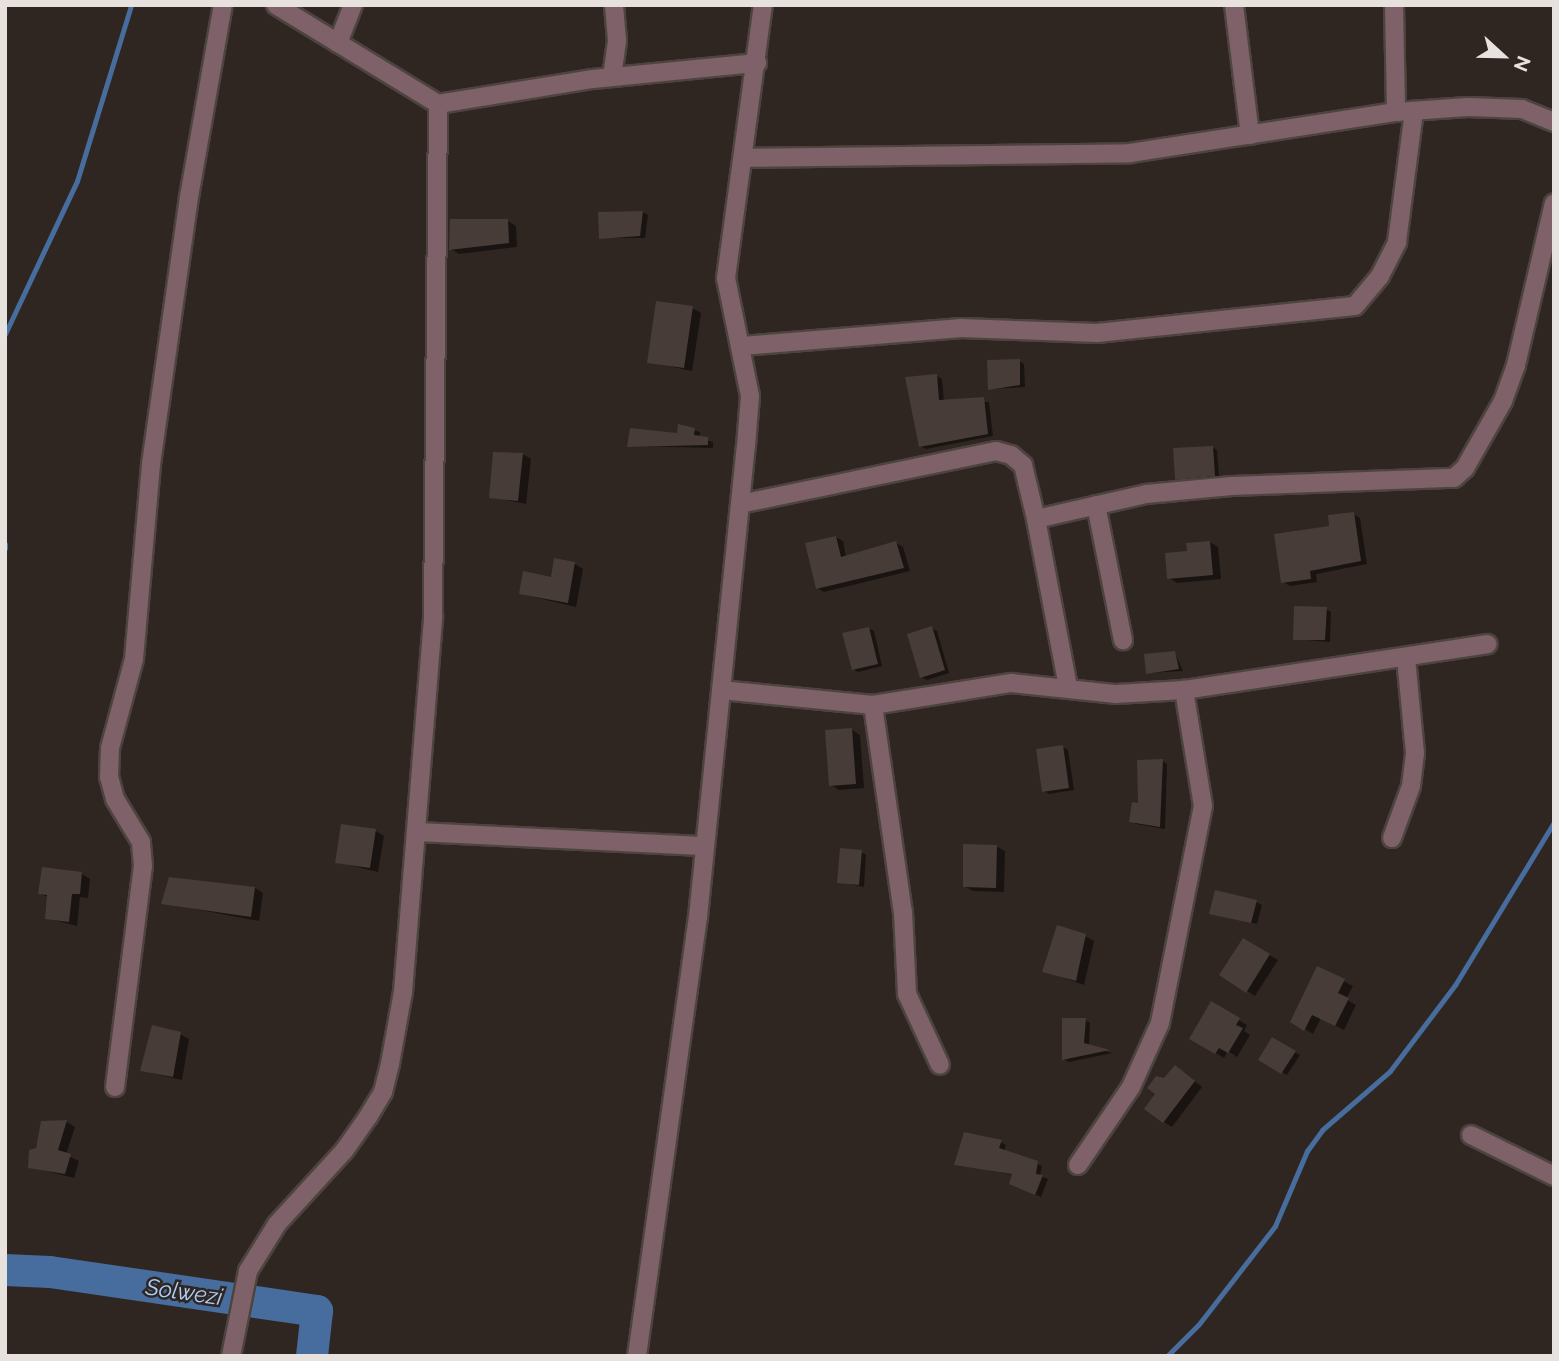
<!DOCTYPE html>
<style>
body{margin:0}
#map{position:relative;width:1559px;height:1361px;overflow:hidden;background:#2f2621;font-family:Raleway,sans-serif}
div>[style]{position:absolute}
.shadow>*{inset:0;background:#0007}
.stream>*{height:5px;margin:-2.5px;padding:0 2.5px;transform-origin:2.5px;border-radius:2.5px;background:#466d9d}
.river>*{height:32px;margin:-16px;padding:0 16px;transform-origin:16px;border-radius:16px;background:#466d9d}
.building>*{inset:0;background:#473c38}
.roads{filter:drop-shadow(2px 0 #4d443f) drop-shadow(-2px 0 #4d443f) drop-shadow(0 2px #4d443f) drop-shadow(0 -2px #4d443f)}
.minor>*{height:18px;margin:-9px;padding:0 9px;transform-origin:9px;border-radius:9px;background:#7e6169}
span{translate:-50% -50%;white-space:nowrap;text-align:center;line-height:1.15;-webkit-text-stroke:5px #2f2621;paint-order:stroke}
.water-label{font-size:23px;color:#abcef9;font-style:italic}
.frame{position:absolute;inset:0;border:7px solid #e8e2df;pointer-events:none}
.north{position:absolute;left:1468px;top:21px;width:70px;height:70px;-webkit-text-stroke:5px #2f2621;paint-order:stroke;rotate:112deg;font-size:19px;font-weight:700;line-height:28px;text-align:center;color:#e8e2df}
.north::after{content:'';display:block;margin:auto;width:24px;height:32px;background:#e8e2df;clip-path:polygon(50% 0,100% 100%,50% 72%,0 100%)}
</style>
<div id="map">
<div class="shadow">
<div style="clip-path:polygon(643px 212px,648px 215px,645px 238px,600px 238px)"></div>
<div style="clip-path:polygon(508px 221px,516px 226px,517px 247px,459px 254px,451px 249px)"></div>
<div style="clip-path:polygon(692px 308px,701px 313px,692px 371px,649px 362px)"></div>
<div style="clip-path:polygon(1019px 361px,1024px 364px,1025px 387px,990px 389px)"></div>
<div style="clip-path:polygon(937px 376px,942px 379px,944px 402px,989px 402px,993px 436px,926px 449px,920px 446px)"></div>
<div style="clip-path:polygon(680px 426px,700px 432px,699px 438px,713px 442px,713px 448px,629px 446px,679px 435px)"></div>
<div style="clip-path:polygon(1212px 447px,1217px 450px,1219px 478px,1176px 479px)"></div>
<div style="clip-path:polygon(523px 454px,531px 459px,526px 504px,491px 497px)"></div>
<div style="clip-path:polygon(1353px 514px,1360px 518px,1367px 564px,1316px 574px,1317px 582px,1290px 586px,1283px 582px,1331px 528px)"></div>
<div style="clip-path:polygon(836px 537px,843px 541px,846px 557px,896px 543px,903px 547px,910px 571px,824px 592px,817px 588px)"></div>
<div style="clip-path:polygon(1210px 542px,1218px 547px,1221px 579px,1177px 583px,1169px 578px,1189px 553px)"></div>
<div style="clip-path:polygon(575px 564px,583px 569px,576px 607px,521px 594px)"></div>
<div style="clip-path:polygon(1326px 609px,1331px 612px,1330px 642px,1294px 639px)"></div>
<div style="clip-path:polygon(868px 628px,874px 631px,882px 666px,858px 672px,853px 669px)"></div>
<div style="clip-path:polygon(931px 628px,937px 631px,949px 673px,927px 680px,921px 677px)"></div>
<div style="clip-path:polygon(1175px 653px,1183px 671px,1148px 673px)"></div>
<div style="clip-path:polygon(852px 730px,860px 735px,864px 788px,839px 790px,831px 785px)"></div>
<div style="clip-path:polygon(1063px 747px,1068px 750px,1074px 790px,1049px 794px,1044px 791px)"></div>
<div style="clip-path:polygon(1162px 761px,1167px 764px,1165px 829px,1136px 824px,1131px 821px)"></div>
<div style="clip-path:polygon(376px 831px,384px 836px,378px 872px,337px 862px)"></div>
<div style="clip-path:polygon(996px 846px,1005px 851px,1004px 892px,973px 891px,964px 886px)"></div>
<div style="clip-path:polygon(861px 852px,866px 855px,864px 887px,839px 882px)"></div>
<div style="clip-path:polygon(82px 874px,90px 879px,88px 898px,80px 897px,77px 926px,46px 918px,49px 898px,40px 893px)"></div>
<div style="clip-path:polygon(255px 888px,263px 893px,259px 921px,163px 903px)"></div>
<div style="clip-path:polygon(1256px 902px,1262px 905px,1257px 924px,1211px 913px)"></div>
<div style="clip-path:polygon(1085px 936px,1094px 941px,1084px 985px,1044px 971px)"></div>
<div style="clip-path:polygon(1244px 941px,1278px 960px,1255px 996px,1247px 991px)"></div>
<div style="clip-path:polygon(1318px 968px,1353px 986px,1346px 999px,1356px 1005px,1344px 1030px,1321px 1018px,1313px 1034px,1292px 1021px)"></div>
<div style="clip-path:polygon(1211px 1004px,1247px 1025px,1244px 1031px,1250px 1035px,1237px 1057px,1228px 1051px,1224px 1058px,1191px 1038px)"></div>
<div style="clip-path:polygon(1085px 1020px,1090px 1023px,1089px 1046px,1112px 1053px,1069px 1062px,1064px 1059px)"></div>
<div style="clip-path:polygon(180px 1034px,189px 1039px,182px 1080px,142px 1071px)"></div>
<div style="clip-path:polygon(1272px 1039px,1300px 1055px,1287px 1075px,1260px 1059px)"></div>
<div style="clip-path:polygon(1183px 1072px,1202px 1087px,1172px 1127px,1164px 1122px,1165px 1080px)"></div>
<div style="clip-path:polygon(67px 1122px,75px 1127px,66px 1155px,79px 1161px,74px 1178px,30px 1167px,43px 1123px)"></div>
<div style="clip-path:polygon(1001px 1142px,1006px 1145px,1004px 1152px,1042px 1166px,1040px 1176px,1048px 1179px,1041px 1197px,1016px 1186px,1014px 1175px,957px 1164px)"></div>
</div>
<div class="stream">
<div style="left:5px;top:334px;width:169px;rotate:-64.8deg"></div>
<div style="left:77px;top:181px;width:184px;rotate:-72.9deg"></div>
<div style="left:5px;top:544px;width:4px;rotate:90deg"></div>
<div style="left:1167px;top:1356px;width:45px;rotate:-45deg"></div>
<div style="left:1199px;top:1324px;width:124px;rotate:-52.2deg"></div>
<div style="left:1275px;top:1226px;width:82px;rotate:-66.9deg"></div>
<div style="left:1307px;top:1151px;width:26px;rotate:-54deg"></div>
<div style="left:1322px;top:1130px;width:90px;rotate:-40.9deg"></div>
<div style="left:1390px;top:1071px;width:108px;rotate:-52.9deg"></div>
<div style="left:1455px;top:985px;width:191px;rotate:-58.7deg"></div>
</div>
<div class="river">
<div style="left:5px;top:1270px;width:45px;rotate:2.5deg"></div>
<div style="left:50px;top:1272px;width:270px;rotate:8.3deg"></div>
<div style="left:317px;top:1311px;width:45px;rotate:96.3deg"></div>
</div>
<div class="building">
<div style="clip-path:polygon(643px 211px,640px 236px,599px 239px,598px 212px)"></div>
<div style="clip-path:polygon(450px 219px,508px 219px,509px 243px,449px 250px)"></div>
<div style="clip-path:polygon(656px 301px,693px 306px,684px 368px,647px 363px)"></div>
<div style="clip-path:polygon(1020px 359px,1020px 385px,988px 390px,987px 360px)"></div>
<div style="clip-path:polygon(937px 374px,939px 400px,984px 397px,988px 434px,919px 447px,905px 377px)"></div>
<div style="clip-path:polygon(678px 424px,695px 428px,694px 435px,708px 437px,708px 445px,627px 447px,630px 428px,677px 433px)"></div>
<div style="clip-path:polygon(1213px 446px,1215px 476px,1175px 480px,1173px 448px)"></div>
<div style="clip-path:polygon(493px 452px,523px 453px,518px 501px,489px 498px)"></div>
<div style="clip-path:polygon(1354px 512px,1361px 561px,1310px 571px,1311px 579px,1281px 583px,1274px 534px,1329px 526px,1328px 515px)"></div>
<div style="clip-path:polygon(836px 536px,841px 557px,896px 541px,904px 568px,816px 589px,805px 543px)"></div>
<div style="clip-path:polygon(1210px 541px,1213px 575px,1167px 579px,1165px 553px,1187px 551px,1186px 543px)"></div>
<div style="clip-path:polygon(554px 558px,575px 562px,568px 603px,519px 594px,523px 571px,551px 577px)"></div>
<div style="clip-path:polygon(1294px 606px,1327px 607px,1325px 640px,1293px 640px)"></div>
<div style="clip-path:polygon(932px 626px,945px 670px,920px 678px,907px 634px)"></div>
<div style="clip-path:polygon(869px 627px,878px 664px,852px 670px,842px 633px)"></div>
<div style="clip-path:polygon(1175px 651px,1179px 669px,1146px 674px,1144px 654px)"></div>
<div style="clip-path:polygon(852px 728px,856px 784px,829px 786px,825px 730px)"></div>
<div style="clip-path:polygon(1063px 745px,1069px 788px,1042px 792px,1036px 749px)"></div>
<div style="clip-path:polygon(1163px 759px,1160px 827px,1129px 822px,1132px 802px,1138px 803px,1137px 760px)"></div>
<div style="clip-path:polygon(341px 824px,376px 829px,370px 868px,335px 863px)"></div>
<div style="clip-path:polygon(963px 844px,997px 845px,996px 888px,963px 887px)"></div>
<div style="clip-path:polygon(840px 848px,862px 850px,859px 885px,837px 883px)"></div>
<div style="clip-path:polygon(42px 867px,82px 872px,80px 894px,72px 894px,69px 922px,45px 919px,47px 895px,38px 894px)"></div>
<div style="clip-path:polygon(169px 877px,255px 887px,251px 917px,161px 904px)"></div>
<div style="clip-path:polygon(1215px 890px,1257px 900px,1251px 923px,1209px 914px)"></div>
<div style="clip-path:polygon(1057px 925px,1086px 934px,1076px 981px,1042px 972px)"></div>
<div style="clip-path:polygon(1243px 938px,1270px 954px,1246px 993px,1219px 975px)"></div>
<div style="clip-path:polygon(1317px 966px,1345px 979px,1338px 993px,1349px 998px,1335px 1026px,1312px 1015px,1304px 1031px,1290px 1022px)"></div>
<div style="clip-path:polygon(1211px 1001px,1240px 1018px,1236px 1025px,1243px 1028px,1228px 1053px,1219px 1048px,1215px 1054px,1189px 1039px)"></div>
<div style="clip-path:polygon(1062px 1018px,1086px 1018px,1084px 1043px,1110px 1050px,1062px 1060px)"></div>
<div style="clip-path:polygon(152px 1025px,181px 1032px,173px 1077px,140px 1071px)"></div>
<div style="clip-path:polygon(1272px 1037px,1296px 1051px,1281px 1074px,1258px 1060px)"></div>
<div style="clip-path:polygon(1175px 1065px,1195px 1081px,1163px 1123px,1144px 1109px,1155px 1094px,1147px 1088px,1156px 1076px,1164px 1078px)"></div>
<div style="clip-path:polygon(67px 1120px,58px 1150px,71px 1154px,65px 1174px,28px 1168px,29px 1150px,36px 1148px,41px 1121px)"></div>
<div style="clip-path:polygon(964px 1132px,1002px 1140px,999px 1148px,1038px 1161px,1036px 1174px,1043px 1175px,1035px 1195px,1009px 1184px,1012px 1174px,954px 1165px)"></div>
</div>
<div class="roads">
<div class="minor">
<div style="left:1234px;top:5px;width:131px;rotate:83deg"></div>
<div style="left:1394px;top:5px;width:107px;rotate:88.9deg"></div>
<div style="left:338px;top:43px;width:41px;rotate:-68.5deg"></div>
<div style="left:612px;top:77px;width:37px;rotate:-82deg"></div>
<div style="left:617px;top:40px;width:35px;rotate:-95deg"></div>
<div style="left:438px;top:104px;width:157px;rotate:-9.2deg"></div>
<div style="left:593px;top:79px;width:165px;rotate:-5.6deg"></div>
<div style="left:743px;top:158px;width:387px;rotate:-0.7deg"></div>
<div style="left:1130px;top:153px;width:269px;rotate:-8.8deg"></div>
<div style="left:1396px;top:112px;width:72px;rotate:-4deg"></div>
<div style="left:1468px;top:107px;width:54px;rotate:2.1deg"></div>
<div style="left:1522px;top:109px;width:35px;rotate:22deg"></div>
<div style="left:742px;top:346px;width:220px;rotate:-4.7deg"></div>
<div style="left:961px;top:328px;width:136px;rotate:2.1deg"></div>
<div style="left:1097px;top:333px;width:259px;rotate:-6deg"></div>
<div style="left:1355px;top:306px;width:39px;rotate:-50deg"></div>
<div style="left:1380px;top:276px;width:38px;rotate:-63deg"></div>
<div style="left:1397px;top:242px;width:132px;rotate:-82.6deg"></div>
<div style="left:740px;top:504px;width:261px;rotate:-11.7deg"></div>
<div style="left:996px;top:451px;width:16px;rotate:15deg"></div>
<div style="left:1011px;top:455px;width:16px;rotate:40deg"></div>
<div style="left:1023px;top:465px;width:56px;rotate:76.5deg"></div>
<div style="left:1036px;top:519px;width:170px;rotate:79.2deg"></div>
<div style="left:1096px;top:505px;width:138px;rotate:78.7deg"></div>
<div style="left:1036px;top:519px;width:113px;rotate:-12.8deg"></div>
<div style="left:1146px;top:494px;width:86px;rotate:-5.3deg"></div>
<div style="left:1232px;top:486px;width:222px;rotate:-2.1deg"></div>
<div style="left:1454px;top:478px;width:15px;rotate:-42deg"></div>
<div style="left:1465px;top:468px;width:77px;rotate:-60.4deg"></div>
<div style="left:1503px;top:401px;width:38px;rotate:-70deg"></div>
<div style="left:1516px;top:365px;width:166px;rotate:-76.8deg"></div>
<div style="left:721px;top:690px;width:153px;rotate:5.6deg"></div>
<div style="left:873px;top:705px;width:140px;rotate:-9.1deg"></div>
<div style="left:1011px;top:683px;width:106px;rotate:6deg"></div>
<div style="left:1116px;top:694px;width:68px;rotate:-3.4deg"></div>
<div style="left:1184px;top:690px;width:307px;rotate:-8.6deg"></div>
<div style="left:873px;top:705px;width:209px;rotate:81.8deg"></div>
<div style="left:903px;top:912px;width:82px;rotate:87.2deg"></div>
<div style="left:907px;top:994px;width:78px;rotate:65.1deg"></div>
<div style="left:417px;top:832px;width:286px;rotate:2.8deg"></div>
<div style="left:1392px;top:838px;width:55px;rotate:-69.9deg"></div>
<div style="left:1411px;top:786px;width:33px;rotate:-83deg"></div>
<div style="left:1415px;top:753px;width:96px;rotate:-95.4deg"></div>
<div style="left:115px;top:1087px;width:223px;rotate:-82.8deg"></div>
<div style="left:143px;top:866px;width:24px;rotate:-95deg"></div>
<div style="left:141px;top:842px;width:50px;rotate:-121.2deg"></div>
<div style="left:115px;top:799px;width:23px;rotate:-105deg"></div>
<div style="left:109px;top:777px;width:29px;rotate:-88deg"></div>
<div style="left:110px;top:748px;width:92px;rotate:-74.9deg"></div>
<div style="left:134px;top:659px;width:196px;rotate:-85deg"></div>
<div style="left:151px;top:464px;width:270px;rotate:-81.9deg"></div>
<div style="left:189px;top:197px;width:195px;rotate:-80deg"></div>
<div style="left:1471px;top:1135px;width:93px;rotate:26.3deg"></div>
<div style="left:1078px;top:1165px;width:94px;rotate:-55.8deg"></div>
<div style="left:1131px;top:1087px;width:70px;rotate:-65.6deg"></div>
<div style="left:1160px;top:1023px;width:221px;rotate:-78.8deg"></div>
<div style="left:1203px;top:806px;width:118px;rotate:-99.3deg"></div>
<div style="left:231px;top:1356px;width:87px;rotate:-78.7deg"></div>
<div style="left:248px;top:1271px;width:55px;rotate:-58.3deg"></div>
<div style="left:277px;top:1224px;width:99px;rotate:-47.5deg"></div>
<div style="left:344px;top:1151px;width:42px;rotate:-54.8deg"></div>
<div style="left:368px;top:1117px;width:29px;rotate:-59deg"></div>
<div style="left:383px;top:1092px;width:29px;rotate:-76deg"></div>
<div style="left:390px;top:1064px;width:73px;rotate:-79.8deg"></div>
<div style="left:403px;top:992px;width:377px;rotate:-85.4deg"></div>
<div style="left:433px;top:616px;width:512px;rotate:-89.44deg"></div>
<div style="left:438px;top:104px;width:190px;rotate:-148.6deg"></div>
<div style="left:637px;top:1356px;width:443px;rotate:-82.1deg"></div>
<div style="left:698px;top:917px;width:473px;rotate:-84.2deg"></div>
<div style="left:746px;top:446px;width:50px;rotate:-85.4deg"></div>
<div style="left:750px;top:396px;width:120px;rotate:-101.5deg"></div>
<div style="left:726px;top:278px;width:275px;rotate:-82.3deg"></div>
</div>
</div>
<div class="water-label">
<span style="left:184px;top:1292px;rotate:8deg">Solwezi</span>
</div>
<div class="frame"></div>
<div class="north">N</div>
</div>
